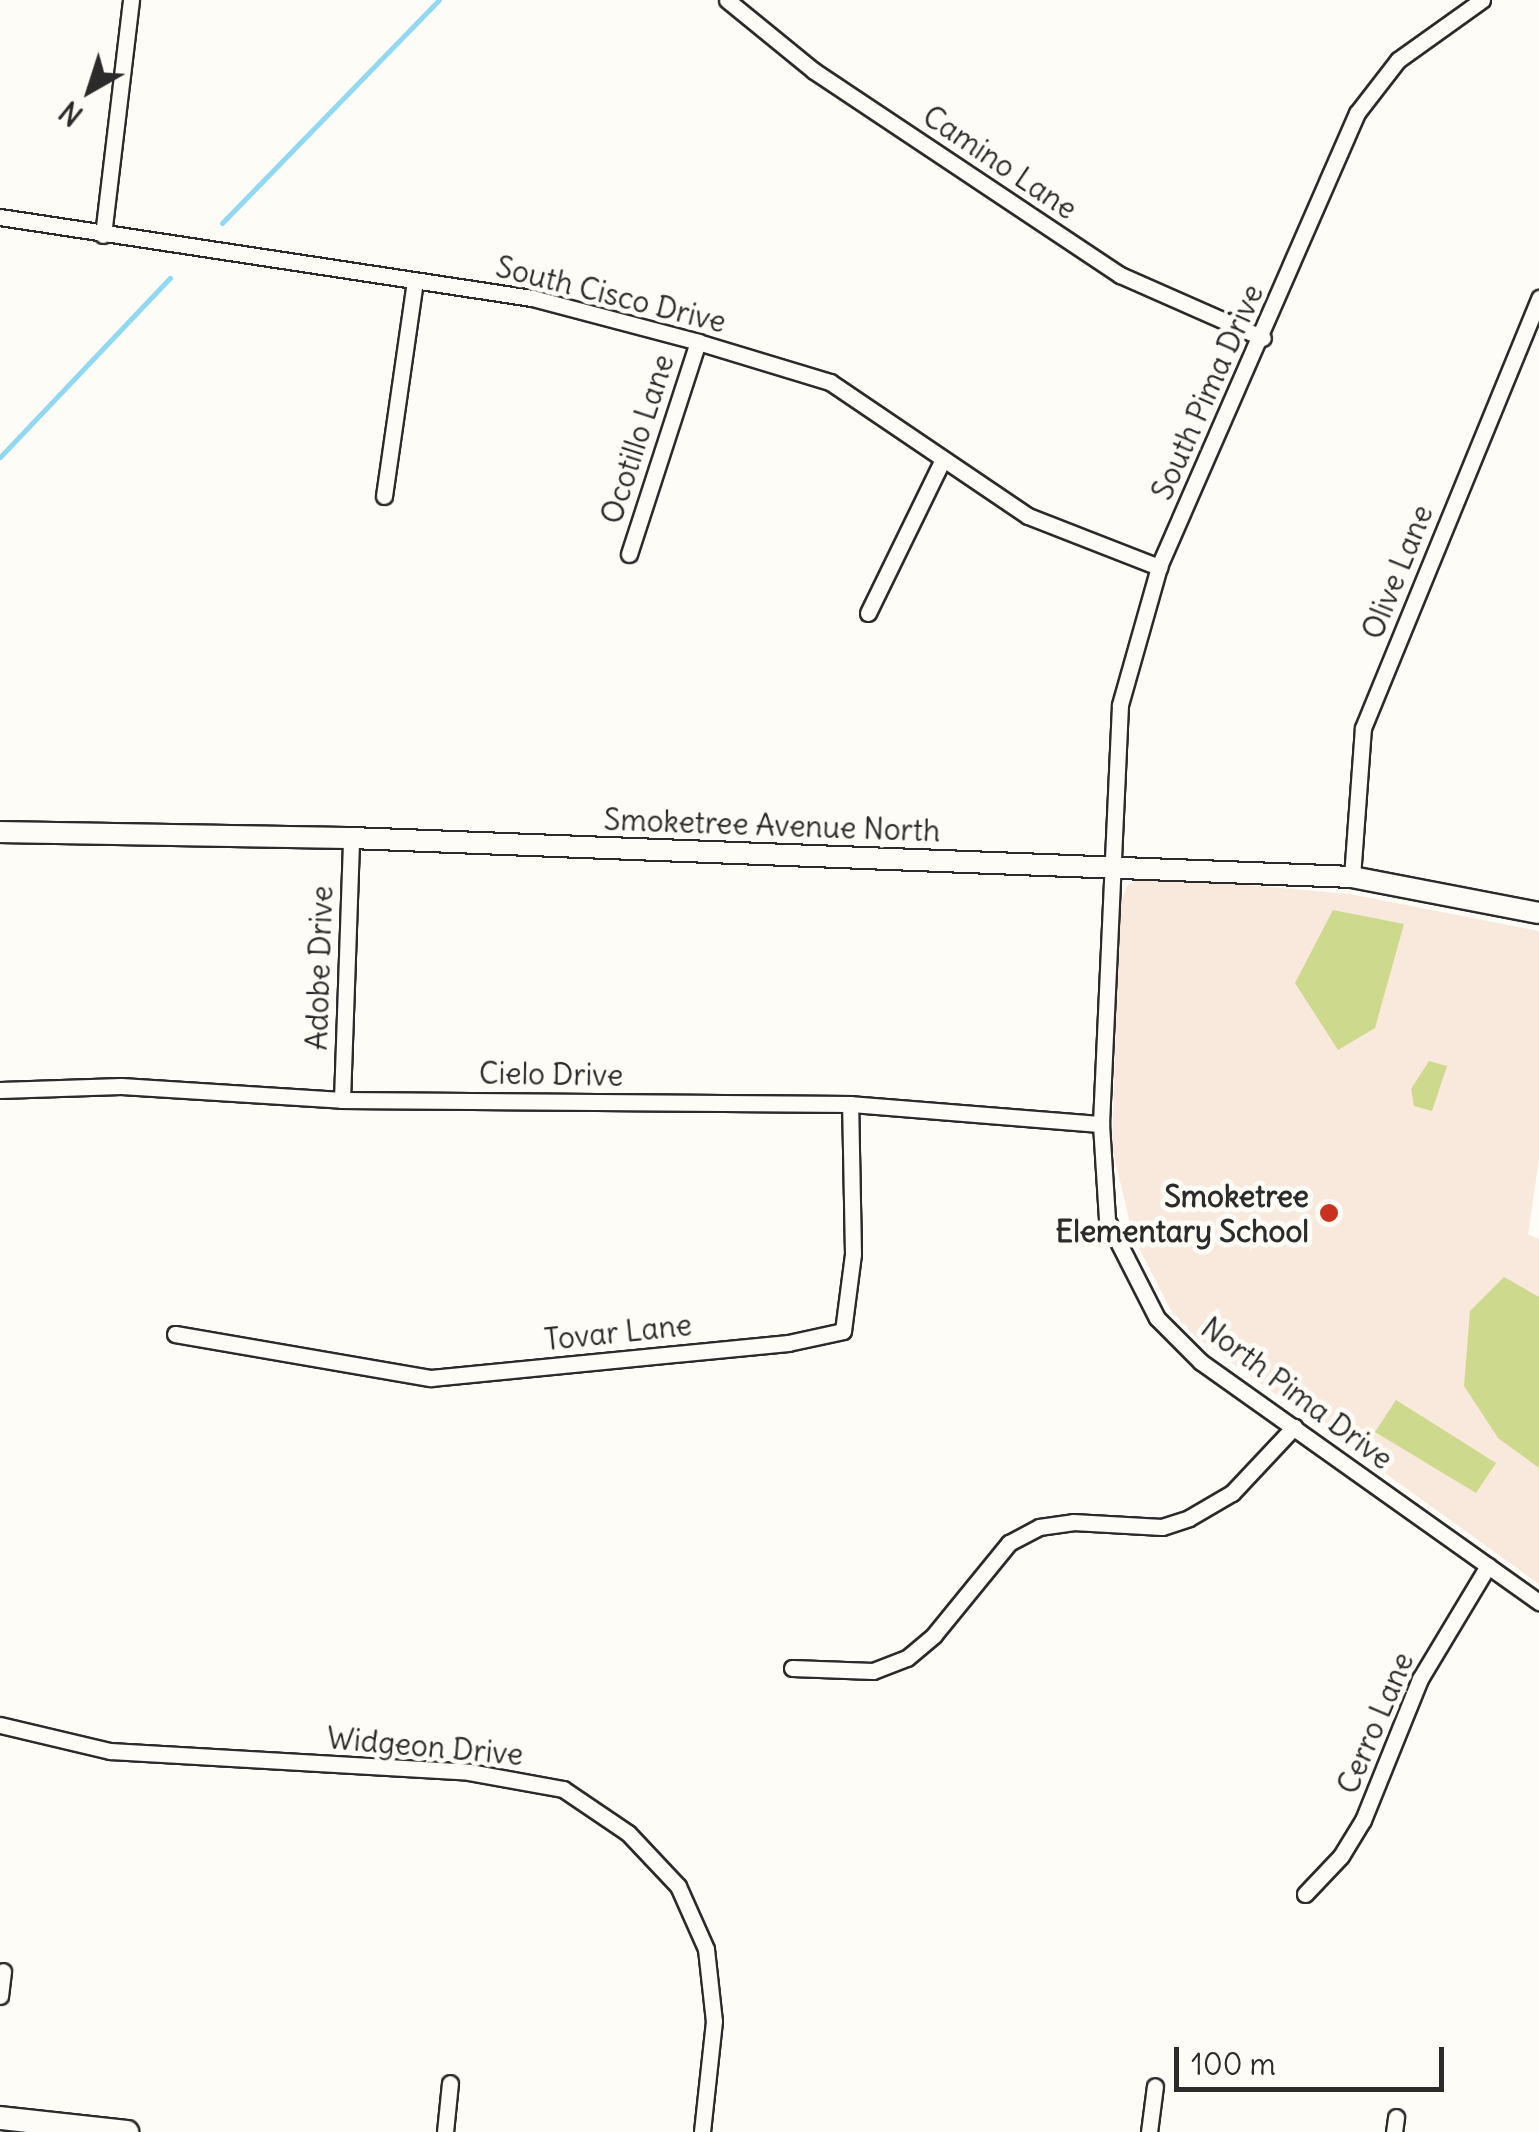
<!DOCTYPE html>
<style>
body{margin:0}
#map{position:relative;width:1539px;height:2132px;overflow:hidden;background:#fdfcf7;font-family:Delius,sans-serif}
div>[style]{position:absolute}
.built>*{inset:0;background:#f9e9dd}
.green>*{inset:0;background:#cdda8d}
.stream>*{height:5px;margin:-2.5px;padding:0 2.5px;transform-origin:2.5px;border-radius:2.5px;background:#91d8f3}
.roads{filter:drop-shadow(2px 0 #2b2b2b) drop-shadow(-2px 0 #2b2b2b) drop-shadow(0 2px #2b2b2b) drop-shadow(0 -2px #2b2b2b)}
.minor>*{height:15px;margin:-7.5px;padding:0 7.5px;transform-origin:7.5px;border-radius:7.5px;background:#fdfcf7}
.tertiary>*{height:20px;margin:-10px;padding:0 10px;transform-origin:10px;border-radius:10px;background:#fdfcf7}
.secondary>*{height:22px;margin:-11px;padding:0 11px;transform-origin:11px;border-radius:11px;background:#fdfcf7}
.dots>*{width:28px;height:28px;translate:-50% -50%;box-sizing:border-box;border:5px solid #fdfcf7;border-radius:50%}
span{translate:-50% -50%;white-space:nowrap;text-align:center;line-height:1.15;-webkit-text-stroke:10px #fdfcf7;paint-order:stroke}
.street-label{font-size:30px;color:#2b2b2b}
.poi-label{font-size:30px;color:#2b2b2b;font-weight:700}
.right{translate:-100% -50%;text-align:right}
.north{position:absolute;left:40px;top:40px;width:100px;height:100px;-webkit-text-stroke:8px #fdfcf7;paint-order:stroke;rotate:219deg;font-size:28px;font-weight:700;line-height:40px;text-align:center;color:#2b2b2b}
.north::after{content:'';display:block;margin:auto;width:35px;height:45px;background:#2b2b2b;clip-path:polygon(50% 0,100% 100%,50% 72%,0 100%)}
.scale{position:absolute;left:1174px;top:2047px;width:270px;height:45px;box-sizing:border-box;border:5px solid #2b2b2b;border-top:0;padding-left:12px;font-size:30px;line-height:35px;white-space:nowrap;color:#2b2b2b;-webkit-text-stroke:8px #fdfcf7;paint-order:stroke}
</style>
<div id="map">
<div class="built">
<div style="clip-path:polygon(1143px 876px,1350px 894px,1539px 931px,1539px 1159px,1528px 1234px,1539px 1239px,1539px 1584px,1196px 1337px,1170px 1309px,1133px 1236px,1112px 1147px,1120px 905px,1127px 886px)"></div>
</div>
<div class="green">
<div style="clip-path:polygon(1333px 910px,1404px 924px,1375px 1028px,1338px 1050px,1295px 983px)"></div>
<div style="clip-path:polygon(1429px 1061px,1447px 1066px,1432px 1111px,1414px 1106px,1411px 1089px)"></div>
<div style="clip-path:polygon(1504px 1277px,1539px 1297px,1539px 1468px,1498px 1438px,1464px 1386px,1470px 1311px)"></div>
<div style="clip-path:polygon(1396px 1400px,1496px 1463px,1476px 1493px,1375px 1432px)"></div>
</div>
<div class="stream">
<div style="left:222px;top:223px;width:311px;rotate:-45.8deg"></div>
<div style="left:0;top:457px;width:247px;rotate:-46.5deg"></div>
</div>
<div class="roads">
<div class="minor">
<div style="left:727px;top:0;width:112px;rotate:39.2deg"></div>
<div style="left:814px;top:71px;width:368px;rotate:33.7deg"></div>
<div style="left:1120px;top:275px;width:156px;rotate:23.8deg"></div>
<div style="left:1482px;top:0;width:103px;rotate:144.5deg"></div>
<div style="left:1398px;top:60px;width:67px;rotate:127.7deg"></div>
<div style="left:1357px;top:113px;width:495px;rotate:113.6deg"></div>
<div style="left:1159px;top:567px;width:143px;rotate:105.8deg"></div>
<div style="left:1120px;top:705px;width:419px;rotate:92.6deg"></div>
<div style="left:1101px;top:1124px;width:96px;rotate:86.4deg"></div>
<div style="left:1107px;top:1220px;width:110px;rotate:63deg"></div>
<div style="left:1157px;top:1318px;width:62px;rotate:45deg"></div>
<div style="left:1201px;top:1362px;width:415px;rotate:35.4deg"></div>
<div style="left:0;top:217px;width:538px;rotate:8.66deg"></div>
<div style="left:532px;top:298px;width:172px;rotate:14.8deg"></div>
<div style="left:698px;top:342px;width:138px;rotate:16.9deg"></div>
<div style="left:830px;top:382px;width:239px;rotate:34.1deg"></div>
<div style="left:1028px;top:516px;width:141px;rotate:21.3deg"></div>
<div style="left:103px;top:235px;width:237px;rotate:-83.2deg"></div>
<div style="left:384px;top:496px;width:216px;rotate:-81.8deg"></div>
<div style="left:629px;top:554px;width:223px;rotate:-72deg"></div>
<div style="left:868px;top:613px;width:171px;rotate:-64deg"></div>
<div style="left:1352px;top:877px;width:149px;rotate:-85.8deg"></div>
<div style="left:1363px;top:728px;width:465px;rotate:-67.7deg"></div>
<div style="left:0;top:1090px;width:121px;rotate:-1.9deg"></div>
<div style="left:121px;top:1086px;width:221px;rotate:3.6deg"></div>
<div style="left:342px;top:1100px;width:508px;rotate:0.45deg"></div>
<div style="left:850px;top:1104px;width:252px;rotate:4.6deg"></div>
<div style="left:342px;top:1100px;width:262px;rotate:-88deg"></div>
<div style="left:175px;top:1334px;width:260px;rotate:9.8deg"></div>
<div style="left:431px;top:1378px;width:359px;rotate:-5.6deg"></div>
<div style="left:788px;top:1343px;width:56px;rotate:-12.3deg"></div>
<div style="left:843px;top:1331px;width:78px;rotate:-82.6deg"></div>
<div style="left:853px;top:1254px;width:150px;rotate:-91.1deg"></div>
<div style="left:792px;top:1668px;width:81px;rotate:2.1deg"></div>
<div style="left:873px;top:1671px;width:36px;rotate:-21deg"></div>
<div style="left:907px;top:1658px;width:35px;rotate:-40deg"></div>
<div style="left:934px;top:1635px;width:119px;rotate:-50.8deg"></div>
<div style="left:1009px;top:1543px;width:34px;rotate:-28deg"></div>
<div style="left:1039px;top:1527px;width:34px;rotate:-8deg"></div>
<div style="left:1073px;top:1522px;width:89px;rotate:3.2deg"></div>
<div style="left:1162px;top:1527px;width:28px;rotate:-18deg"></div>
<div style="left:1189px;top:1518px;width:50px;rotate:-30.2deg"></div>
<div style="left:1232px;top:1493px;width:91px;rotate:-46.8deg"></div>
<div style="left:0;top:1725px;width:113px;rotate:13.3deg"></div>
<div style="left:110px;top:1751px;width:360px;rotate:3.3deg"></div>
<div style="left:469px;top:1772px;width:96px;rotate:10.3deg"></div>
<div style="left:563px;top:1789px;width:78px;rotate:34.1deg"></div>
<div style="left:628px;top:1833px;width:73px;rotate:46.7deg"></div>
<div style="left:678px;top:1886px;width:69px;rotate:66deg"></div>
<div style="left:706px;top:1949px;width:72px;rotate:83.7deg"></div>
<div style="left:714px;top:2021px;width:112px;rotate:96.2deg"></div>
<div style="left:1305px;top:1894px;width:52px;rotate:-46.5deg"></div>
<div style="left:1341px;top:1856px;width:42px;rotate:-58.6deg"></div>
<div style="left:1363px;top:1820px;width:152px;rotate:-68deg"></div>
<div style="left:1420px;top:1679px;width:132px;rotate:-59deg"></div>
<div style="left:0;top:1996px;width:25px;rotate:-83deg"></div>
<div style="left:445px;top:2132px;width:49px;rotate:-84.2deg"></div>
<div style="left:1149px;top:2132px;width:46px;rotate:-82.6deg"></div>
<div style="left:1394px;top:2132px;width:15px;rotate:-82deg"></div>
</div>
<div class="tertiary">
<div style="left:0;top:832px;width:351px;rotate:1deg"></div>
<div style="left:351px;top:838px;width:1002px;rotate:2.23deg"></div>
<div style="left:1352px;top:877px;width:190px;rotate:10.9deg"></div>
</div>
<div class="secondary">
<div style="left:0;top:2118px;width:128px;rotate:6.3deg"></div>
</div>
</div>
<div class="dots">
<div style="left:1329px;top:1213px;background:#c8321e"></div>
</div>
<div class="street-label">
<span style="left:1000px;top:162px;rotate:34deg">Camino Lane</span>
<span style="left:611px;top:294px;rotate:14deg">South Cisco Drive</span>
<span style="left:1207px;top:392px;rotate:-66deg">South Pima Drive</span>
<span style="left:637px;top:439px;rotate:-72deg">Ocotillo Lane</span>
<span style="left:1397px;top:572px;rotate:-68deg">Olive Lane</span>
<span style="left:772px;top:825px;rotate:2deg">Smoketree Avenue North</span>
<span style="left:319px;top:968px;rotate:-88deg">Adobe Drive</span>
<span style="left:551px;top:1074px;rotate:1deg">Cielo Drive</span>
<span style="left:618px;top:1332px;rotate:-6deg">Tovar Lane</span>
<span style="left:1297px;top:1393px;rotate:37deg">North Pima Drive</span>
<span style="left:1375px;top:1723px;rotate:-67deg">Cerro Lane</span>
<span style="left:425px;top:1746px;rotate:5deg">Widgeon Drive</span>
</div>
<div class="poi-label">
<span class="right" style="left:1309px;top:1213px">Smoketree<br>Elementary School</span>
</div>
<div class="north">N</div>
<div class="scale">100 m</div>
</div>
